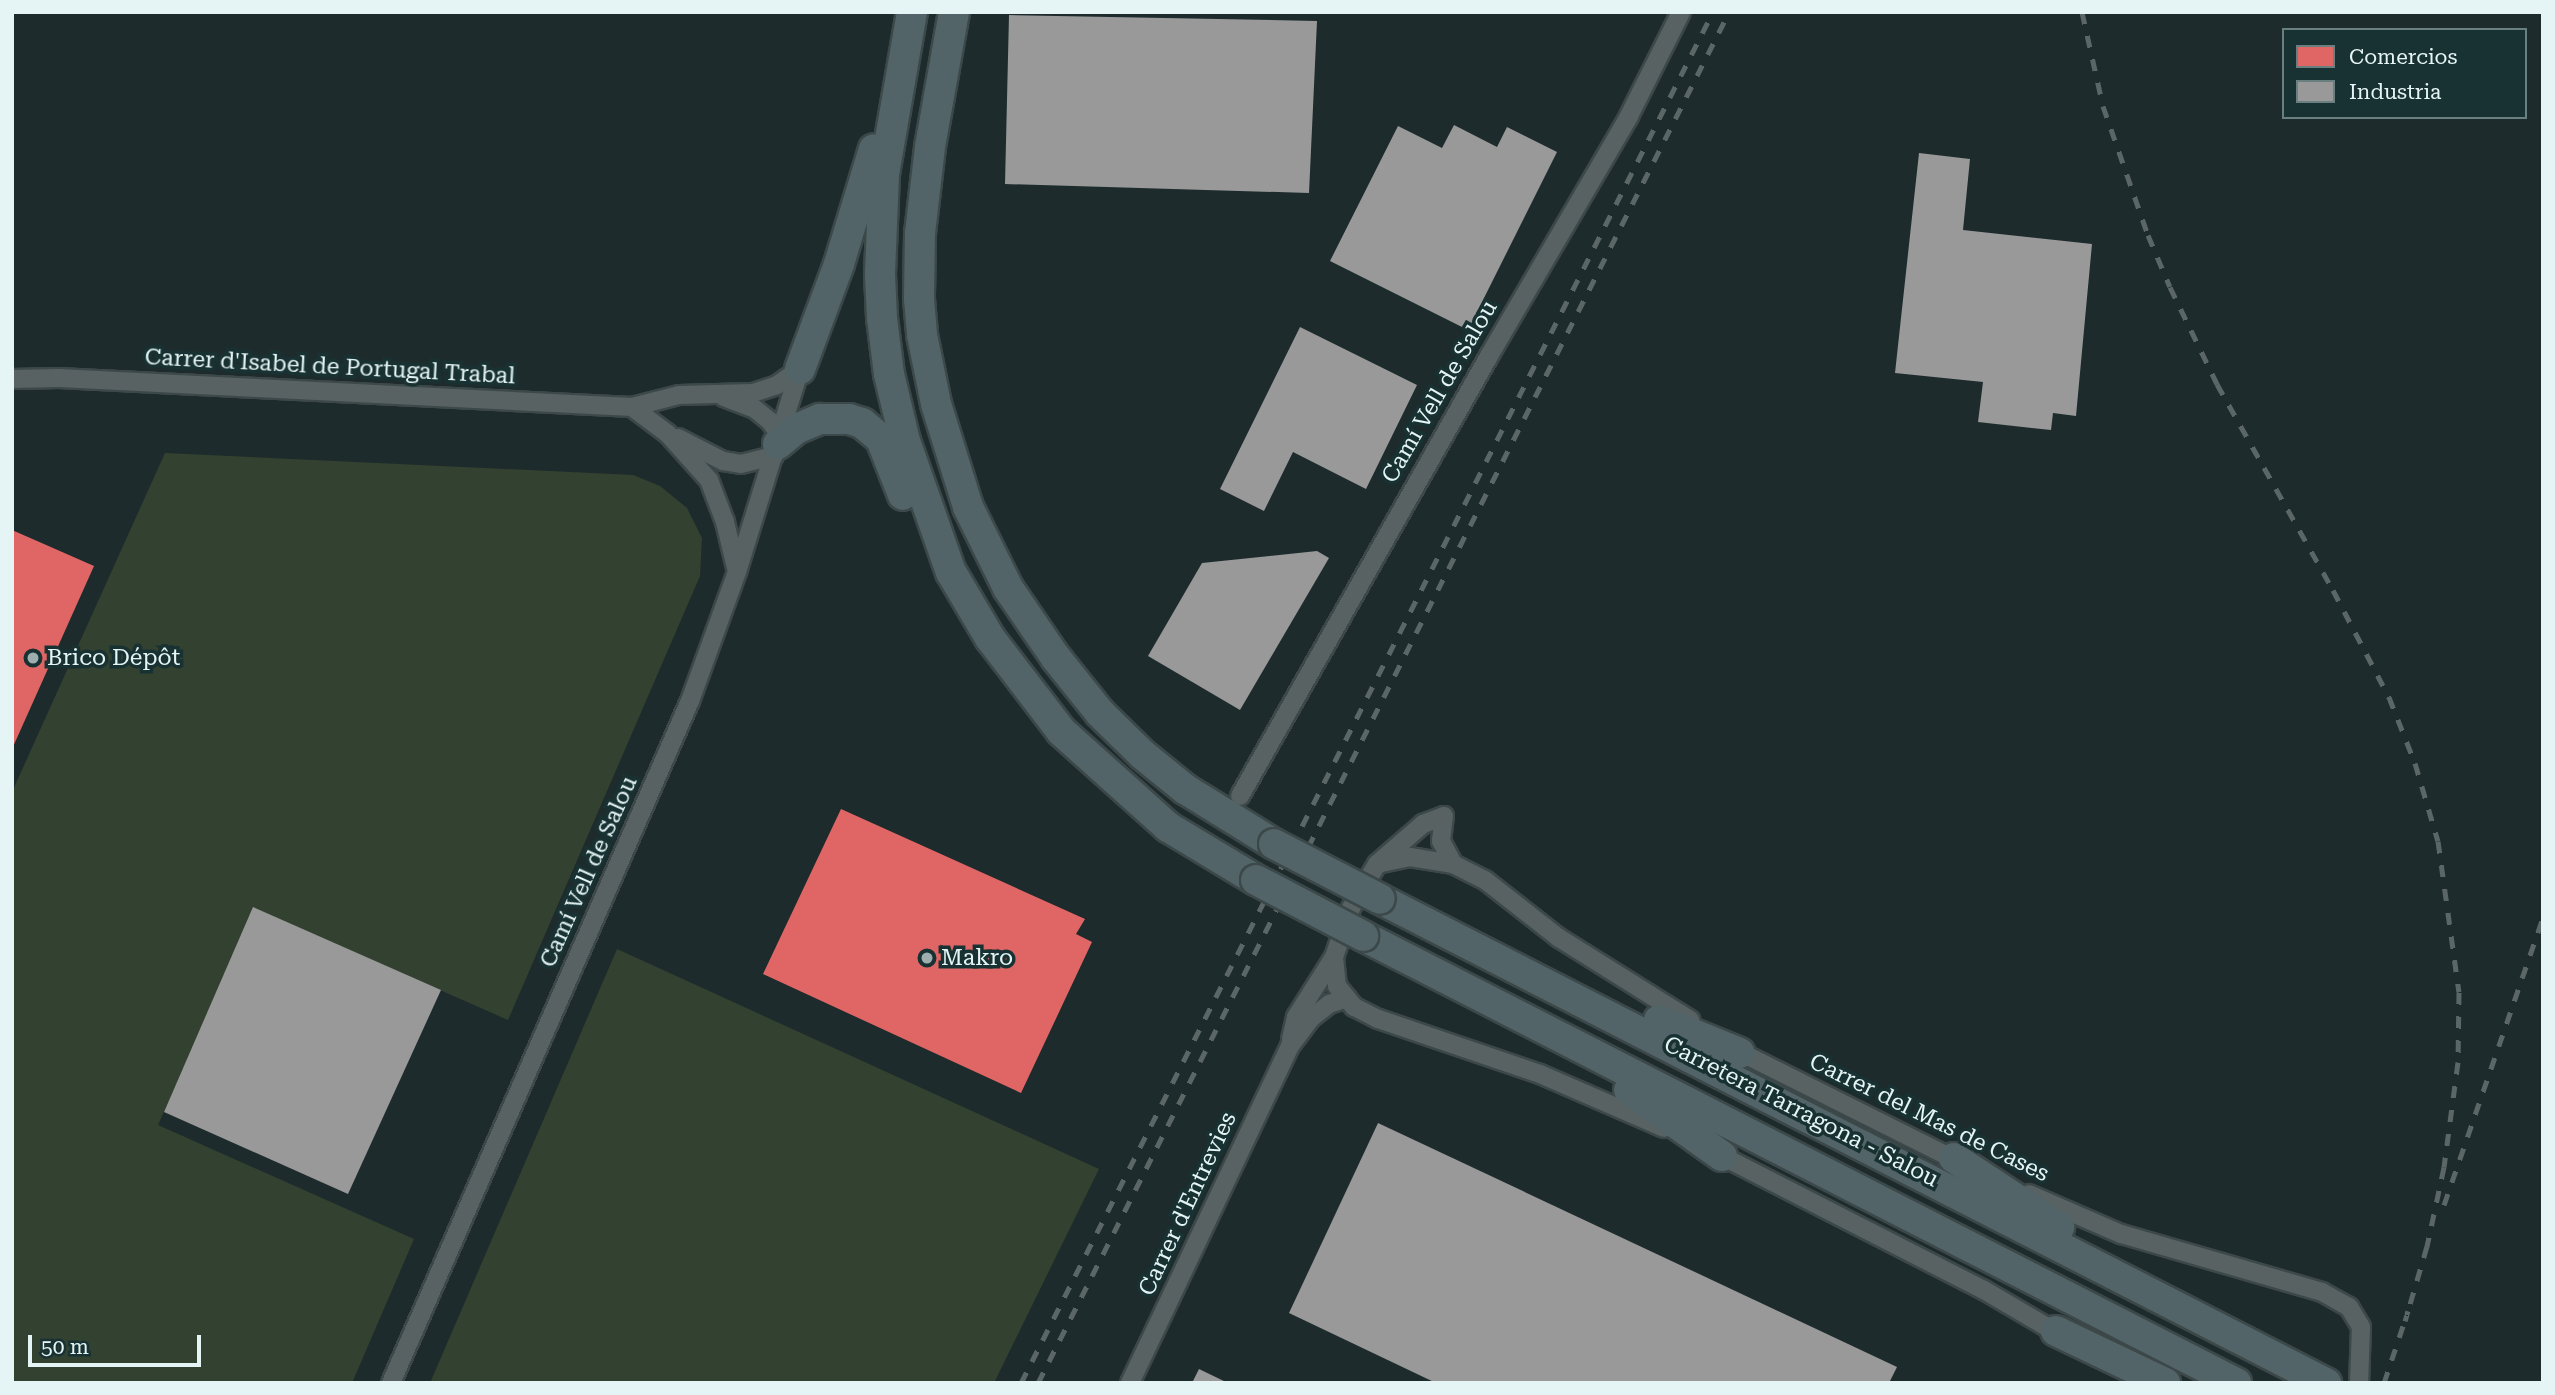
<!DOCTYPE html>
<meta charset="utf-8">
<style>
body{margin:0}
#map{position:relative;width:2555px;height:1395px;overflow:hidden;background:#1e2b2c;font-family:"Roboto Serif",serif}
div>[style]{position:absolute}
.green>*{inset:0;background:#334130}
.shops>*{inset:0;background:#e06666}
.industry>*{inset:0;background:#999}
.roads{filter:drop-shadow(2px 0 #3c4849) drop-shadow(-2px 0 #3c4849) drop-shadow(0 2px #3c4849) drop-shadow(0 -2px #3c4849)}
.minor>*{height:18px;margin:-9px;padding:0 9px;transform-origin:9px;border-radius:9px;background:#586263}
.trunk>*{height:30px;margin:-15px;padding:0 15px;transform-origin:15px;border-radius:15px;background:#526468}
.rail>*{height:5px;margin-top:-2.5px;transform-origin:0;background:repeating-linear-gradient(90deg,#5b6667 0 12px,transparent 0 24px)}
.bridges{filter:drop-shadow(2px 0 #3c4849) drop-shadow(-2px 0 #3c4849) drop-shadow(0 2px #3c4849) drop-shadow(0 -2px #3c4849)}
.trunk-bridge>*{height:30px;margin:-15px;padding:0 15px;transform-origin:15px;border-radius:15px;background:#526468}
.dots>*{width:19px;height:19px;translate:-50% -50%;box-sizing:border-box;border:4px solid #183132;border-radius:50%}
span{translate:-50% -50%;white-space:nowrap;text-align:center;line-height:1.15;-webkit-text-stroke:7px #183132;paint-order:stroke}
.street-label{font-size:23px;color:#e5f4f4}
.poi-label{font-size:23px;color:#e5f4f4}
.left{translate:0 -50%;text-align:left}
.frame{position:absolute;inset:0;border:14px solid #e5f4f4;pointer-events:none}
.legend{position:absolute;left:2282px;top:28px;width:245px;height:91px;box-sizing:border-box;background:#183132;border:2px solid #6a7f80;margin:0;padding:9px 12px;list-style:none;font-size:21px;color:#e5f4f4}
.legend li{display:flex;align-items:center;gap:14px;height:35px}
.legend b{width:35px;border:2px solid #6a7f80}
.scale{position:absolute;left:28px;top:1335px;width:173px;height:32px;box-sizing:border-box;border:4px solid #e5f4f4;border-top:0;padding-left:9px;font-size:21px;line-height:24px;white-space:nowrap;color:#e5f4f4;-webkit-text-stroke:5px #183132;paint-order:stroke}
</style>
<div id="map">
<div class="green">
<div style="clip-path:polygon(165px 453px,633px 475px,660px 486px,687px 508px,702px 538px,700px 576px,508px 1020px,254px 908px,158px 1125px,414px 1239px,352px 1383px,12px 1383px,12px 792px)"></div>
<div style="clip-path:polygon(617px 949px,1099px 1169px,994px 1383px,430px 1383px)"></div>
</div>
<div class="shops">
<div style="clip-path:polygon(12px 530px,94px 566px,12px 749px)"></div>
<div style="clip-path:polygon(841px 809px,1085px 919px,1076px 934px,1092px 942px,1021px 1093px,763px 974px)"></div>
</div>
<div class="industry">
<div style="clip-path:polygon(1009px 15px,1317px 21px,1309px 193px,1005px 184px)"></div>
<div style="clip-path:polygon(1454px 125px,1497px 147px,1507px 127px,1557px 152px,1468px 330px,1330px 261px,1398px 126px,1442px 148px)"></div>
<div style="clip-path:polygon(1919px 153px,1970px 159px,1963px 230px,2092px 244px,2076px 416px,2053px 413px,2051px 430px,1978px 422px,1983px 382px,1895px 373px)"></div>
<div style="clip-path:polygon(1300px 327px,1417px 385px,1366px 489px,1293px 452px,1264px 511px,1220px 489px)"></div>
<div style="clip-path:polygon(1317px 551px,1329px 558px,1240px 710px,1148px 656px,1202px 563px)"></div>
<div style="clip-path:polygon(253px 907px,441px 990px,348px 1194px,164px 1112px)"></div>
<div style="clip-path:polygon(1378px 1123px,1897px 1367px,1889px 1383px,1436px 1383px,1289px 1313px)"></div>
<div style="clip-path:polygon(1199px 1369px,1228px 1383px,1192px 1383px)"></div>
</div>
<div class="roads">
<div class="minor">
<div style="left:12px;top:379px;width:47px;rotate:-1.2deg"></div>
<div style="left:59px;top:378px;width:574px;rotate:2.9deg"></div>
<div style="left:632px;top:407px;width:49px;rotate:-14.3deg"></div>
<div style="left:679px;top:395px;width:74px;rotate:-1.5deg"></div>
<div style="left:753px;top:393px;width:25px;rotate:-18deg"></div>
<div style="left:777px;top:385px;width:28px;rotate:-35deg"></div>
<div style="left:724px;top:397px;width:33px;rotate:21deg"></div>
<div style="left:755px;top:409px;width:19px;rotate:39deg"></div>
<div style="left:770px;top:421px;width:18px;rotate:56deg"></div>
<div style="left:632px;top:407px;width:45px;rotate:36.9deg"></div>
<div style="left:668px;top:434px;width:62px;rotate:48.3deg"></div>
<div style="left:709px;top:480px;width:45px;rotate:69.1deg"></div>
<div style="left:725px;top:522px;width:51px;rotate:76.5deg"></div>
<div style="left:678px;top:438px;width:51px;rotate:27.1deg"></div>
<div style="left:723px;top:461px;width:18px;rotate:9deg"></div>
<div style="left:741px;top:464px;width:34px;rotate:-14deg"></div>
<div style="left:1240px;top:796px;width:506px;rotate:-60.49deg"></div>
<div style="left:1489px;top:356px;width:278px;rotate:-59.7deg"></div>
<div style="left:1629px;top:116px;width:116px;rotate:-63.4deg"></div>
<div style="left:1378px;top:863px;width:60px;rotate:-40.9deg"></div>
<div style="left:1423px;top:824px;width:22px;rotate:-21deg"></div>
<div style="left:1444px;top:816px;width:25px;rotate:97deg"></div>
<div style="left:1441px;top:841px;width:26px;rotate:62deg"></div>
<div style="left:1291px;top:1039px;width:23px;rotate:-77deg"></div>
<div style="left:1296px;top:1017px;width:71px;rotate:-57.7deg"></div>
<div style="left:1734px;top:1049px;width:255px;rotate:26.6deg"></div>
<div style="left:1664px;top:1128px;width:135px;rotate:-156.5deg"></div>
<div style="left:1540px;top:1074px;width:171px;rotate:-161.2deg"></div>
<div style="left:1378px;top:1019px;width:27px;rotate:-153deg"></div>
<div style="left:1354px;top:1007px;width:27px;rotate:-129deg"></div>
<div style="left:1337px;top:986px;width:29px;rotate:-96deg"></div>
<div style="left:1334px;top:957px;width:52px;rotate:-70.9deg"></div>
<div style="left:1351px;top:908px;width:51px;rotate:-59.4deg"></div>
<div style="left:1377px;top:864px;width:34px;rotate:-12deg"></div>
<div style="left:1410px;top:857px;width:44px;rotate:9.2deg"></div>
<div style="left:1453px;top:864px;width:36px;rotate:27deg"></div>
<div style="left:1485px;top:880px;width:94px;rotate:38.1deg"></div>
<div style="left:1559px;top:938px;width:155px;rotate:32deg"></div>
<div style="left:1714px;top:1152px;width:303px;rotate:27.1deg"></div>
<div style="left:1984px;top:1290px;width:93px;rotate:30.4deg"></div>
<div style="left:2029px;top:1194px;width:100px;rotate:23.5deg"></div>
<div style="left:2121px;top:1234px;width:209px;rotate:16.1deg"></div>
<div style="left:2322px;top:1292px;width:31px;rotate:29deg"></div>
<div style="left:2349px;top:1307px;width:23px;rotate:59deg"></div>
<div style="left:2361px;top:1327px;width:56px;rotate:92deg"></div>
<div style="left:391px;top:1383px;width:745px;rotate:-66.33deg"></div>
<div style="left:690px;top:701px;width:137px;rotate:-70deg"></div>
<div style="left:737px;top:572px;width:213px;rotate:-72.8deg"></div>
<div style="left:1130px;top:1383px;width:373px;rotate:-64.6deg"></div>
<div style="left:1290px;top:1046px;width:34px;rotate:-53deg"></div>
<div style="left:1310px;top:1019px;width:24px;rotate:-38deg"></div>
<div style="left:1329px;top:1004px;width:19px;rotate:-18deg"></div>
</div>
<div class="trunk">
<div style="left:912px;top:12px;width:164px;rotate:99.8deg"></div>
<div style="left:884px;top:174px;width:101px;rotate:92.3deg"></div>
<div style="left:880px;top:275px;width:43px;rotate:87.3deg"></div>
<div style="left:882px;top:318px;width:56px;rotate:82.9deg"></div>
<div style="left:889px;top:374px;width:69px;rotate:76.6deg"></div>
<div style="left:905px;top:441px;width:139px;rotate:70.7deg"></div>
<div style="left:951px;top:572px;width:77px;rotate:59.4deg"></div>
<div style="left:990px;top:638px;width:117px;rotate:52.6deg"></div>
<div style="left:1061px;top:731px;width:144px;rotate:41.9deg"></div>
<div style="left:1168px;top:827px;width:103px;rotate:31.1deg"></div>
<div style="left:954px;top:12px;width:137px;rotate:100.1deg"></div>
<div style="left:930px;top:147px;width:87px;rotate:96.6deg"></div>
<div style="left:920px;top:233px;width:66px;rotate:90.9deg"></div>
<div style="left:919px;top:299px;width:36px;rotate:85deg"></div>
<div style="left:922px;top:335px;width:70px;rotate:78.5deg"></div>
<div style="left:936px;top:404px;width:108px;rotate:72.7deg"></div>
<div style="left:968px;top:507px;width:90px;rotate:63.7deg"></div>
<div style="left:1008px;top:588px;width:85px;rotate:55.6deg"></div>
<div style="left:1056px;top:658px;width:70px;rotate:51.3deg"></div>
<div style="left:1100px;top:713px;width:60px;rotate:44.3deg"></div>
<div style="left:1143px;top:755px;width:54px;rotate:39deg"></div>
<div style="left:1185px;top:789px;width:105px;rotate:31.7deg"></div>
<div style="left:800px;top:369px;width:112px;rotate:-69.6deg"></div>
<div style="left:839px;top:264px;width:120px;rotate:-73.1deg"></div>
<div style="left:778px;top:444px;width:23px;rotate:-40deg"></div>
<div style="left:796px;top:429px;width:26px;rotate:-23deg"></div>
<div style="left:820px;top:419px;width:29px"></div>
<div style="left:849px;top:419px;width:14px;rotate:17deg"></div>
<div style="left:862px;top:423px;width:25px;rotate:40deg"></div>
<div style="left:881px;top:439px;width:60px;rotate:68.6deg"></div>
<div style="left:1380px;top:899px;width:1063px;rotate:27.1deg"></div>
<div style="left:1363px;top:936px;width:981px;rotate:27.11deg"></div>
<div style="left:1659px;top:1020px;width:87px;rotate:22.2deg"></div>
<div style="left:1629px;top:1090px;width:114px;rotate:35.4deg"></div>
<div style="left:1954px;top:1158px;width:126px;rotate:33.3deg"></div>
<div style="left:2056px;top:1331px;width:121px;rotate:25.5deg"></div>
</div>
</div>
<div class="rail">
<div style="left:2082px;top:12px;width:96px;rotate:77.4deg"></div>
<div style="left:2103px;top:106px;width:137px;rotate:70.8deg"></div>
<div style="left:2148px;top:235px;width:56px;rotate:67.1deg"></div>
<div style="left:2170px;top:287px;width:108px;rotate:64.1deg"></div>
<div style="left:2217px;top:384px;width:236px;rotate:60.6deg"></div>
<div style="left:2333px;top:590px;width:121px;rotate:62.4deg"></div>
<div style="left:2389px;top:697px;width:71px;rotate:68.5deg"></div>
<div style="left:2415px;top:763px;width:81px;rotate:73.6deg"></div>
<div style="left:2438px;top:841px;width:152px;rotate:82.1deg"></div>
<div style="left:2459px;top:992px;width:70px;rotate:90.8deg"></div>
<div style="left:2458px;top:1062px;width:106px;rotate:97.6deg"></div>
<div style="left:2444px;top:1167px;width:81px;rotate:102.1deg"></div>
<div style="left:2427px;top:1246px;width:78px;rotate:106.3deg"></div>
<div style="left:2444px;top:1205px;width:305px;rotate:-71deg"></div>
<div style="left:1021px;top:1383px;width:1536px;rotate:-63.22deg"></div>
<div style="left:1038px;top:1383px;width:1535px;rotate:-63.25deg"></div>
<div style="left:2384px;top:1383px;width:76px;rotate:-71.6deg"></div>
</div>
<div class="bridges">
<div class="trunk-bridge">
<div style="left:1274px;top:844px;width:119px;rotate:27.4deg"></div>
<div style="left:1256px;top:880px;width:121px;rotate:27.6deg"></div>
</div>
</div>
<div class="dots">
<div style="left:33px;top:658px;background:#9faeae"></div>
<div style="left:927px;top:958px;background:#9faeae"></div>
</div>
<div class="street-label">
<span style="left:330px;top:367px;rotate:3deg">Carrer d'Isabel de Portugal Trabal</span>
<span style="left:1440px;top:392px;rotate:-60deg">Camí Vell de Salou</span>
<span style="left:589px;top:872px;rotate:-66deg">Camí Vell de Salou</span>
<span style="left:1801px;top:1112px;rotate:27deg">Carretera Tarragona - Salou</span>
<span style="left:1929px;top:1118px;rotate:26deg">Carrer del Mas de Cases</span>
<span style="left:1188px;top:1204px;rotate:-65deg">Carrer d'Entrevies</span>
</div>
<div class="poi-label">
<span class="left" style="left:47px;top:658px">Brico Dépôt</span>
<span class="left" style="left:941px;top:958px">Makro</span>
</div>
<div class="frame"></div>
<ul class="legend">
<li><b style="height:19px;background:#e06666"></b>Comercios</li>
<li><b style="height:19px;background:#999"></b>Industria</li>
</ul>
<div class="scale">50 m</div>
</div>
